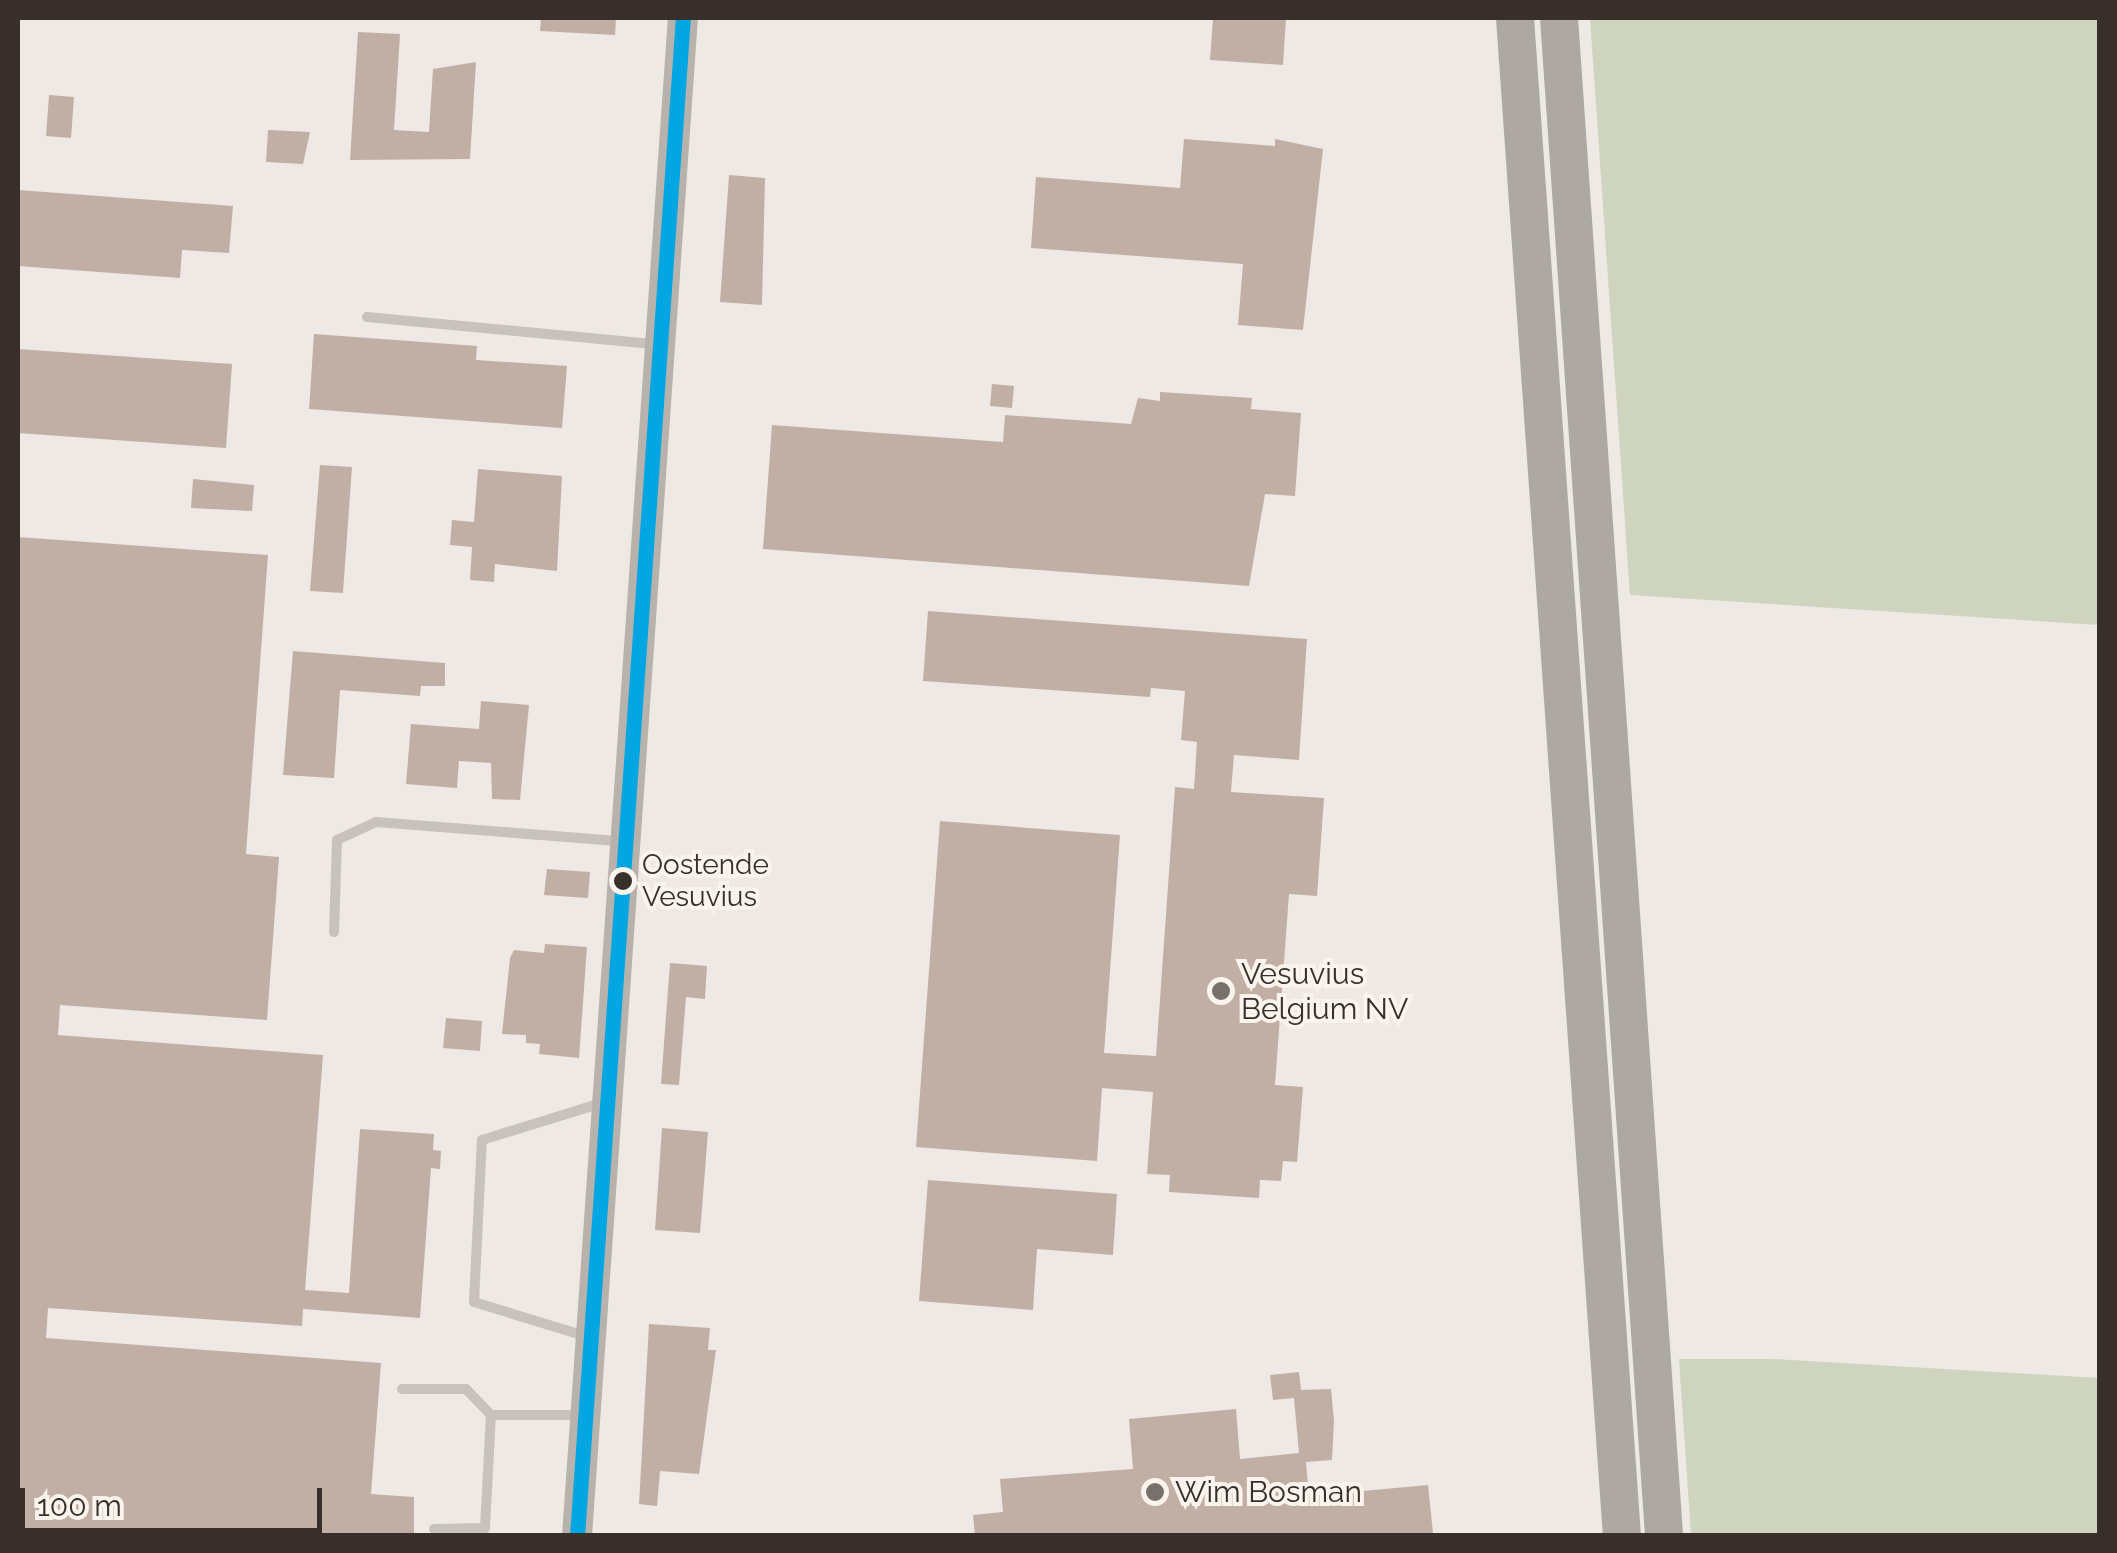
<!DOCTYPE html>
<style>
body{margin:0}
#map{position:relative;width:2117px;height:1553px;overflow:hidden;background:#eee9e4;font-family:Raleway,sans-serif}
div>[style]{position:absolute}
.green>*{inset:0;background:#cfd4be}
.building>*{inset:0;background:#c1afa6}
.service>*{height:10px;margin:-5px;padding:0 5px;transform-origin:5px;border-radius:5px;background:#c8c2bc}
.secondary>*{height:30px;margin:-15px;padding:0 15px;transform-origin:15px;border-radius:15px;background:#b8b2ad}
.motorway>*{height:38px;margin:-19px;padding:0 19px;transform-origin:19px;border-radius:19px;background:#ada8a3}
.bus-1>*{height:15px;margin:-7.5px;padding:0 7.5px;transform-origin:7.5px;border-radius:7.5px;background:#00a6e2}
.dots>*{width:28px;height:28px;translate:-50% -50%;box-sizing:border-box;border:5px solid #faf4ec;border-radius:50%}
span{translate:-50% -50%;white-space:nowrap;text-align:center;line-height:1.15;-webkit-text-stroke:8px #faf4ec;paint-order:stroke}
.bus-label{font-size:28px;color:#392f2a}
.left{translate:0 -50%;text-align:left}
.poi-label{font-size:30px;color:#392f2a}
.frame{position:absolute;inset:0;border:20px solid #392f2a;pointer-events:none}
.scale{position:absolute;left:20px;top:1488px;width:302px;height:45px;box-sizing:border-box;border:5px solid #392f2a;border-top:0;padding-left:12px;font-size:30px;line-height:35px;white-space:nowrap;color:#392f2a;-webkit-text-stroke:8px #faf4ec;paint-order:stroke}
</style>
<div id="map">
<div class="green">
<div style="clip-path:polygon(1590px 18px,2099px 18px,2099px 625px,1630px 595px)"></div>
<div style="clip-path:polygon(1772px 1359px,2099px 1378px,2099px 1535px,1691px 1535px,1679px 1359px)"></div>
</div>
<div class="building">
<div style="clip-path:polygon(541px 18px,616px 18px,615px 35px,540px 31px)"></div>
<div style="clip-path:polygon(1213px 18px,1286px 18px,1283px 65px,1210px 60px)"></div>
<div style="clip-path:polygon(358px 32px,400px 34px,394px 130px,429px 132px,433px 69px,476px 62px,470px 159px,350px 160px)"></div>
<div style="clip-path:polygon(49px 95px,74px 97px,71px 138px,46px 136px)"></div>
<div style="clip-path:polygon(268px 130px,310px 132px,303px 164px,266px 162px)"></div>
<div style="clip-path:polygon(1184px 139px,1275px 146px,1275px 139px,1323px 149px,1303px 330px,1238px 325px,1243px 264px,1031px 248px,1036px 177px,1180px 188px)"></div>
<div style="clip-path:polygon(729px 175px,765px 178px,762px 305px,720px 302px)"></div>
<div style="clip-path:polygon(18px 190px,233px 206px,229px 253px,182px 250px,180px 278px,18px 266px)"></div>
<div style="clip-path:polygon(314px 334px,477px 346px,476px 360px,567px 366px,562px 428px,309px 409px)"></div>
<div style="clip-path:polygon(18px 349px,232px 364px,226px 448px,18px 433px)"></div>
<div style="clip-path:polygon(992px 384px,1014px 386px,1012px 408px,990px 406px)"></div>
<div style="clip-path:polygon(1160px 392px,1252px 398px,1251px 409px,1301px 413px,1295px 496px,1265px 494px,1249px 586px,763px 549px,772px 425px,1003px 442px,1005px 415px,1131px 424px,1138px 398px,1160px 401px)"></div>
<div style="clip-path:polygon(320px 465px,352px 467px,343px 593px,310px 591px)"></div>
<div style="clip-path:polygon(478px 469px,562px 476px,557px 571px,495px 564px,494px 582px,470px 580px,472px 547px,450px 545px,452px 520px,474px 522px)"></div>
<div style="clip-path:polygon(193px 479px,254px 485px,252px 511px,191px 508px)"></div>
<div style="clip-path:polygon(18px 537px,268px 555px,246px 854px,279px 857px,267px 1020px,60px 1005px,58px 1035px,323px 1055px,305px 1290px,349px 1293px,360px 1129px,434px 1134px,433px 1150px,441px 1151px,440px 1169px,431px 1168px,420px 1318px,303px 1309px,302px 1326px,48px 1308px,46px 1338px,381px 1363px,371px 1494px,414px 1497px,414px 1536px,18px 1536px)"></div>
<div style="clip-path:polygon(928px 611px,1307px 639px,1299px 760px,1234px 755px,1231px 792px,1324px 798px,1317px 896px,1289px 894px,1275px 1085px,1303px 1087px,1297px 1162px,1283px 1161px,1281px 1181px,1260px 1180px,1259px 1198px,1169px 1192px,1170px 1175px,1147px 1174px,1153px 1092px,1102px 1088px,1097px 1161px,916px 1147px,940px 821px,1120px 835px,1104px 1053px,1156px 1056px,1175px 787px,1194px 789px,1197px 742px,1181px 740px,1185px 691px,1151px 688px,1150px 697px,923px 681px)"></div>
<div style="clip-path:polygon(293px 651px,445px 663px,445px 686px,421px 686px,420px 696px,340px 690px,334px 778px,283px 775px)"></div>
<div style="clip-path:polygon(481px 701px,529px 705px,520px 800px,492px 799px,491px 763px,459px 761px,457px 788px,406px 784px,411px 724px,479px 729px)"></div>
<div style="clip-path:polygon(547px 869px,590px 872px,588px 898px,544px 895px)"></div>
<div style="clip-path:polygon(545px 944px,587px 947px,579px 1058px,539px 1054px,540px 1044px,526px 1043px,526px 1035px,502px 1034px,510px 958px,514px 950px,544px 953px)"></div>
<div style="clip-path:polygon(670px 963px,707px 966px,705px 999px,686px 997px,679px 1085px,661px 1084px)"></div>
<div style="clip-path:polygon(446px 1018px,482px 1021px,480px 1051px,443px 1048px)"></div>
<div style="clip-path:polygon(662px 1128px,708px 1132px,700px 1233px,655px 1230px)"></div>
<div style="clip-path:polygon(928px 1180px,1117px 1194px,1113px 1255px,1037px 1249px,1033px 1310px,919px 1301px)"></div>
<div style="clip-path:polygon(649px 1324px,710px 1328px,708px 1350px,716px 1350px,699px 1474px,660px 1471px,657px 1506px,639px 1504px)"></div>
<div style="clip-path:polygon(1299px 1372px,1301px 1390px,1331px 1389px,1334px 1421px,1332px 1460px,1306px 1462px,1309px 1496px,1428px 1485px,1433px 1533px,975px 1536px,973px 1515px,1003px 1512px,1000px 1479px,1133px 1469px,1129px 1419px,1236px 1409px,1240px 1459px,1299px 1453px,1294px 1398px,1273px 1400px,1270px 1375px)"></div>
</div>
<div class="service">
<div style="left:367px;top:317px;width:289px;rotate:5.4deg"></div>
<div style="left:334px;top:932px;width:92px;rotate:-88.1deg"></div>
<div style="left:337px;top:840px;width:43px;rotate:-24.8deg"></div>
<div style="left:376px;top:822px;width:245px;rotate:4.5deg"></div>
<div style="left:585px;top:1336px;width:116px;rotate:-163deg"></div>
<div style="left:474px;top:1302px;width:162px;rotate:-87.2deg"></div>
<div style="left:482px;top:1140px;width:129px;rotate:-17.2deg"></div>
<div style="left:402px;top:1389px;width:64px"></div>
<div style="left:466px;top:1389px;width:36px;rotate:46deg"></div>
<div style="left:434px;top:1529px;width:51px;rotate:-1.1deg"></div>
<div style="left:485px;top:1528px;width:113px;rotate:-87deg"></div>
<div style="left:491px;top:1415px;width:89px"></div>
</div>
<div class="secondary">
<div style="left:577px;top:1536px;width:1522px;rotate:-86.01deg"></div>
</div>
<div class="motorway">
<div style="left:1515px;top:18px;width:1522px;rotate:85.97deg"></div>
<div style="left:1559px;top:18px;width:1522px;rotate:86.04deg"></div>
</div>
<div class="bus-1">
<div style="left:577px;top:1536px;width:1522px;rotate:-86.01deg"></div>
</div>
<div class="dots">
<div style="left:623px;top:881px;background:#392f2a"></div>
<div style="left:1221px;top:991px;background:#78706b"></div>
<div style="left:1155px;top:1492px;background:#78706b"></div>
</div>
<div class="bus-label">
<span class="left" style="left:642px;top:881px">Oostende<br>Vesuvius</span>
</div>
<div class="poi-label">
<span class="left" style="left:1241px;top:991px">Vesuvius<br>Belgium NV</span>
<span class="left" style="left:1175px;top:1492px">Wim Bosman</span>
</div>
<div class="frame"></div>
<div class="scale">100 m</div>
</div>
